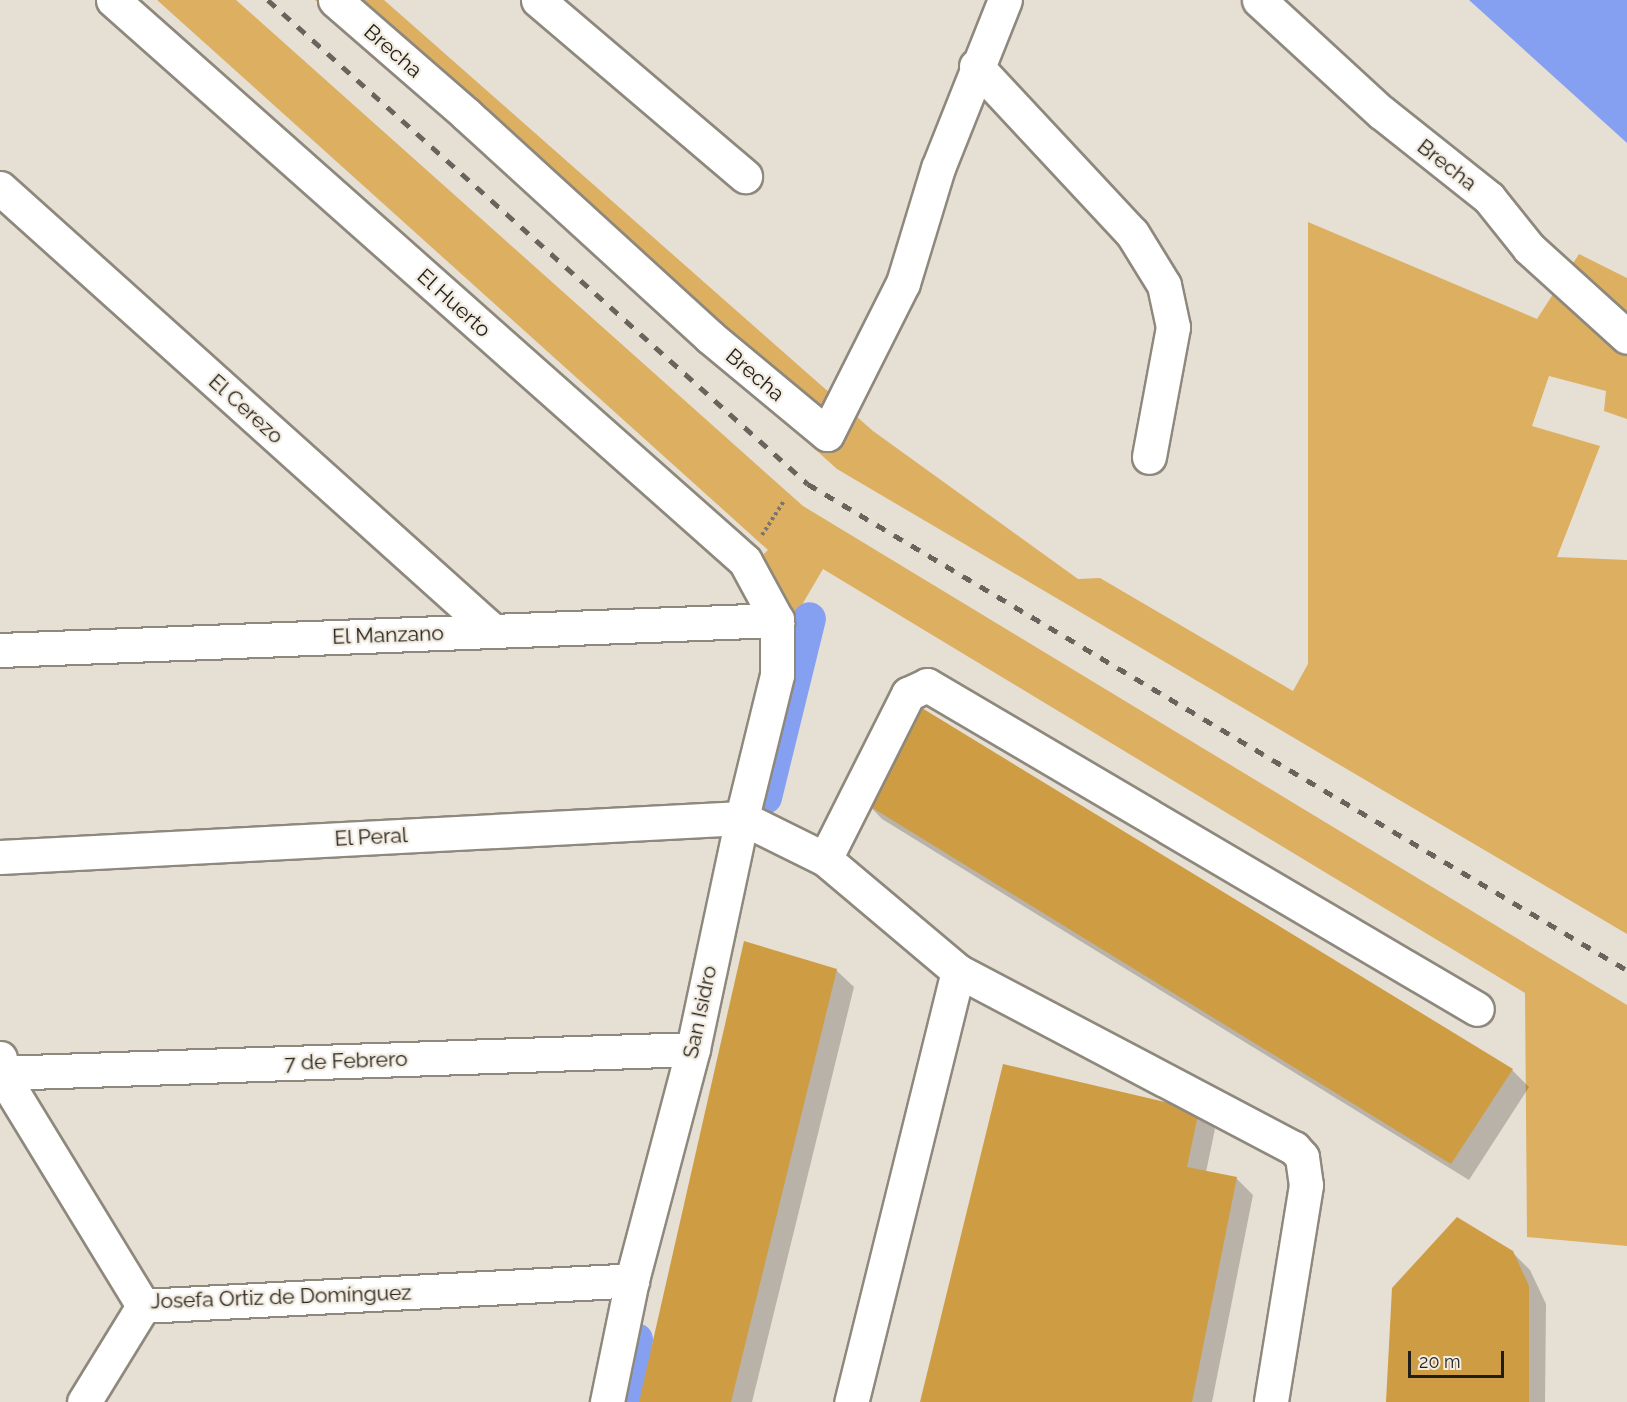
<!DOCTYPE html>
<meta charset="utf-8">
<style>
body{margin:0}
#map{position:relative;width:1627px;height:1402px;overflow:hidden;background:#e6dfd4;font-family:Raleway,sans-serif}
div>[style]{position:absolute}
.green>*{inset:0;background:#ddaf61}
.water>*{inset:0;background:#86a0f1}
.shadow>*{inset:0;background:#0003}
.canal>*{height:33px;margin:-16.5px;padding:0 16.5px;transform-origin:16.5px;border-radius:16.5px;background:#86a0f1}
.building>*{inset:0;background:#ce9c42}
.path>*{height:4px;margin-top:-2px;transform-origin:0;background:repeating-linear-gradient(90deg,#7a766f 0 3px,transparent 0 6px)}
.roads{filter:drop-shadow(2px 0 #8e887d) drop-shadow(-2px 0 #8e887d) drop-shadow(0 2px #8e887d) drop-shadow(0 -2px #8e887d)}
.minor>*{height:33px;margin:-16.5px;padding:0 16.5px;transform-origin:16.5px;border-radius:16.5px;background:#fff}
.rail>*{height:4.5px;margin-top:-2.25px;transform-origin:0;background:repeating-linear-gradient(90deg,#68645d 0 10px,transparent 0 20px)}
span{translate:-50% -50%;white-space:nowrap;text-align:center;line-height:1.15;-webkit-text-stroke:4.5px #f3ece1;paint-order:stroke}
.street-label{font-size:21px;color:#201e1a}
.scale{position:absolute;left:1408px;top:1351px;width:96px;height:27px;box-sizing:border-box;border:3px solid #201e1a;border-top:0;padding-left:8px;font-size:18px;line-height:21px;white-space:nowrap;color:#201e1a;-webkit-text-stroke:4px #f3ece1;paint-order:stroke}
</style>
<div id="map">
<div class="green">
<div style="clip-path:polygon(157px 0,236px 0,803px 506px,1627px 1005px,1627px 1246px,1527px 1237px,1525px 993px,823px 569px,796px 615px,748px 569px,768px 550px)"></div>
<div style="clip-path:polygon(315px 0,384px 0,873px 431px,1078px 579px,1100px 578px,1293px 691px,1308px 664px,1308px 222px,1537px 319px,1579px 254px,1627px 278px,1627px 419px,1604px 411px,1606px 391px,1549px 376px,1532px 426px,1600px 446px,1557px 557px,1627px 560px,1627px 934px,837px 469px)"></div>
</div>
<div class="water">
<div style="clip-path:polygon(1469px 0,1627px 0,1627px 143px)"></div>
</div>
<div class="shadow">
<div style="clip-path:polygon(865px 801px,1512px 1070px,1529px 1087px,1469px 1180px,882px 819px)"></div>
<div style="clip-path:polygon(836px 970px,854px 987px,752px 1402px,640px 1402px)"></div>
<div style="clip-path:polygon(1198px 1111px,1215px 1129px,1206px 1172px,1236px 1178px,1253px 1195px,1212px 1402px,922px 1402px)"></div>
<div style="clip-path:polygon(1512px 1252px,1530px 1270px,1546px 1304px,1545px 1402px,1387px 1402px)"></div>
</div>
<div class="canal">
<div style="left:765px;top:797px;width:184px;rotate:-76.2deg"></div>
<div style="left:624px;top:1402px;width:64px;rotate:-79.2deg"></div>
</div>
<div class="building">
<div style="clip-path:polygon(917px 705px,1513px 1069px,1451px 1164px,863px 802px)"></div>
<div style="clip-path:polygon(744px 941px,837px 969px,731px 1402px,639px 1402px)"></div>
<div style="clip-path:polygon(1003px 1064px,1199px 1110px,1187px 1167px,1237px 1177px,1192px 1402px,920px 1402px)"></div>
<div style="clip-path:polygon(1457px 1217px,1513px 1251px,1529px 1286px,1529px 1402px,1386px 1402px,1392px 1288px)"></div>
</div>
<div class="path">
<div style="left:762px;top:535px;width:40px;rotate:-57.1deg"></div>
</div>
<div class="roads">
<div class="minor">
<div style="left:113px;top:0;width:845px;rotate:41.59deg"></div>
<div style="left:745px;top:561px;width:67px;rotate:61.5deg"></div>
<div style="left:777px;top:620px;width:55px;rotate:90deg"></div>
<div style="left:777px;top:675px;width:147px;rotate:103.8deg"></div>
<div style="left:742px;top:818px;width:236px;rotate:102deg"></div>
<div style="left:693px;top:1049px;width:239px;rotate:104.8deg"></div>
<div style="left:632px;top:1280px;width:125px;rotate:101.6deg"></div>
<div style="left:335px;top:0;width:174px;rotate:41deg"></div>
<div style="left:466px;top:114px;width:331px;rotate:42.4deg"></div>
<div style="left:710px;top:337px;width:152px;rotate:39.7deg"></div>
<div style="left:827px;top:434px;width:169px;rotate:-63.3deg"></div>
<div style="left:903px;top:283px;width:120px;rotate:-73.1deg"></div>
<div style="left:938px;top:168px;width:181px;rotate:-68.3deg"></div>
<div style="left:538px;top:0;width:272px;rotate:40.4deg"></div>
<div style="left:1259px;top:0;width:166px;rotate:42.6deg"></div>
<div style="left:1381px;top:112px;width:138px;rotate:38.5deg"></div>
<div style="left:1489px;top:198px;width:64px;rotate:51.3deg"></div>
<div style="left:1529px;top:248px;width:132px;rotate:42.2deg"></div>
<div style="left:976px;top:66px;width:229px;rotate:47deg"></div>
<div style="left:1132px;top:233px;width:61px;rotate:58.4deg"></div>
<div style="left:1164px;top:285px;width:43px;rotate:77.9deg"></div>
<div style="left:1173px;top:327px;width:132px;rotate:100.5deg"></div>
<div style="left:0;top:188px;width:663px;rotate:41.94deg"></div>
<div style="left:0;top:650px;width:778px;rotate:-2.21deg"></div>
<div style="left:0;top:857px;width:743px;rotate:-3.01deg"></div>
<div style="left:742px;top:818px;width:93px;rotate:26.3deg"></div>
<div style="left:825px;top:859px;width:174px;rotate:40.1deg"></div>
<div style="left:958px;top:971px;width:444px;rotate:103.9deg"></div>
<div style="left:825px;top:859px;width:185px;rotate:-63.3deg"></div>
<div style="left:908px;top:694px;width:21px;rotate:-25deg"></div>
<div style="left:927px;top:685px;width:638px;rotate:30.5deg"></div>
<div style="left:958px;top:971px;width:380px;rotate:27.8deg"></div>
<div style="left:1294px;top:1148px;width:12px;rotate:48deg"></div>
<div style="left:1302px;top:1157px;width:28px;rotate:82deg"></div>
<div style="left:1306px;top:1185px;width:220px;rotate:99.2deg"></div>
<div style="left:0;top:1058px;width:15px;rotate:86deg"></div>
<div style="left:1px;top:1073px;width:273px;rotate:58.6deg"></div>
<div style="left:0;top:1073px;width:693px;rotate:-1.98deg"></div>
<div style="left:143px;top:1306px;width:490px;rotate:-3deg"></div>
<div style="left:84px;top:1402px;width:113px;rotate:-58.4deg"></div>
</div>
</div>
<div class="rail">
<div style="left:268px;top:0;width:725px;rotate:41.87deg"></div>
<div style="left:808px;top:484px;width:952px;rotate:30.69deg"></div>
</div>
<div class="street-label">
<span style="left:393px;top:51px;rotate:41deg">Brecha</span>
<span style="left:1447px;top:165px;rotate:38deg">Brecha</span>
<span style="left:454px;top:303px;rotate:42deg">El Huerto</span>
<span style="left:755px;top:375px;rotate:40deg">Brecha</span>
<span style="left:246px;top:409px;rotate:42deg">El Cerezo</span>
<span style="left:388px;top:635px;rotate:-2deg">El Manzano</span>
<span style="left:371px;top:837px;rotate:-3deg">El Peral</span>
<span style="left:700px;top:1012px;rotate:-78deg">San Isidro</span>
<span style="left:346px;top:1061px;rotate:-2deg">7 de Febrero</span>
<span style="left:281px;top:1297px;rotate:-2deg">Josefa Ortiz de Domínguez</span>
</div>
<div class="scale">20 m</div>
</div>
